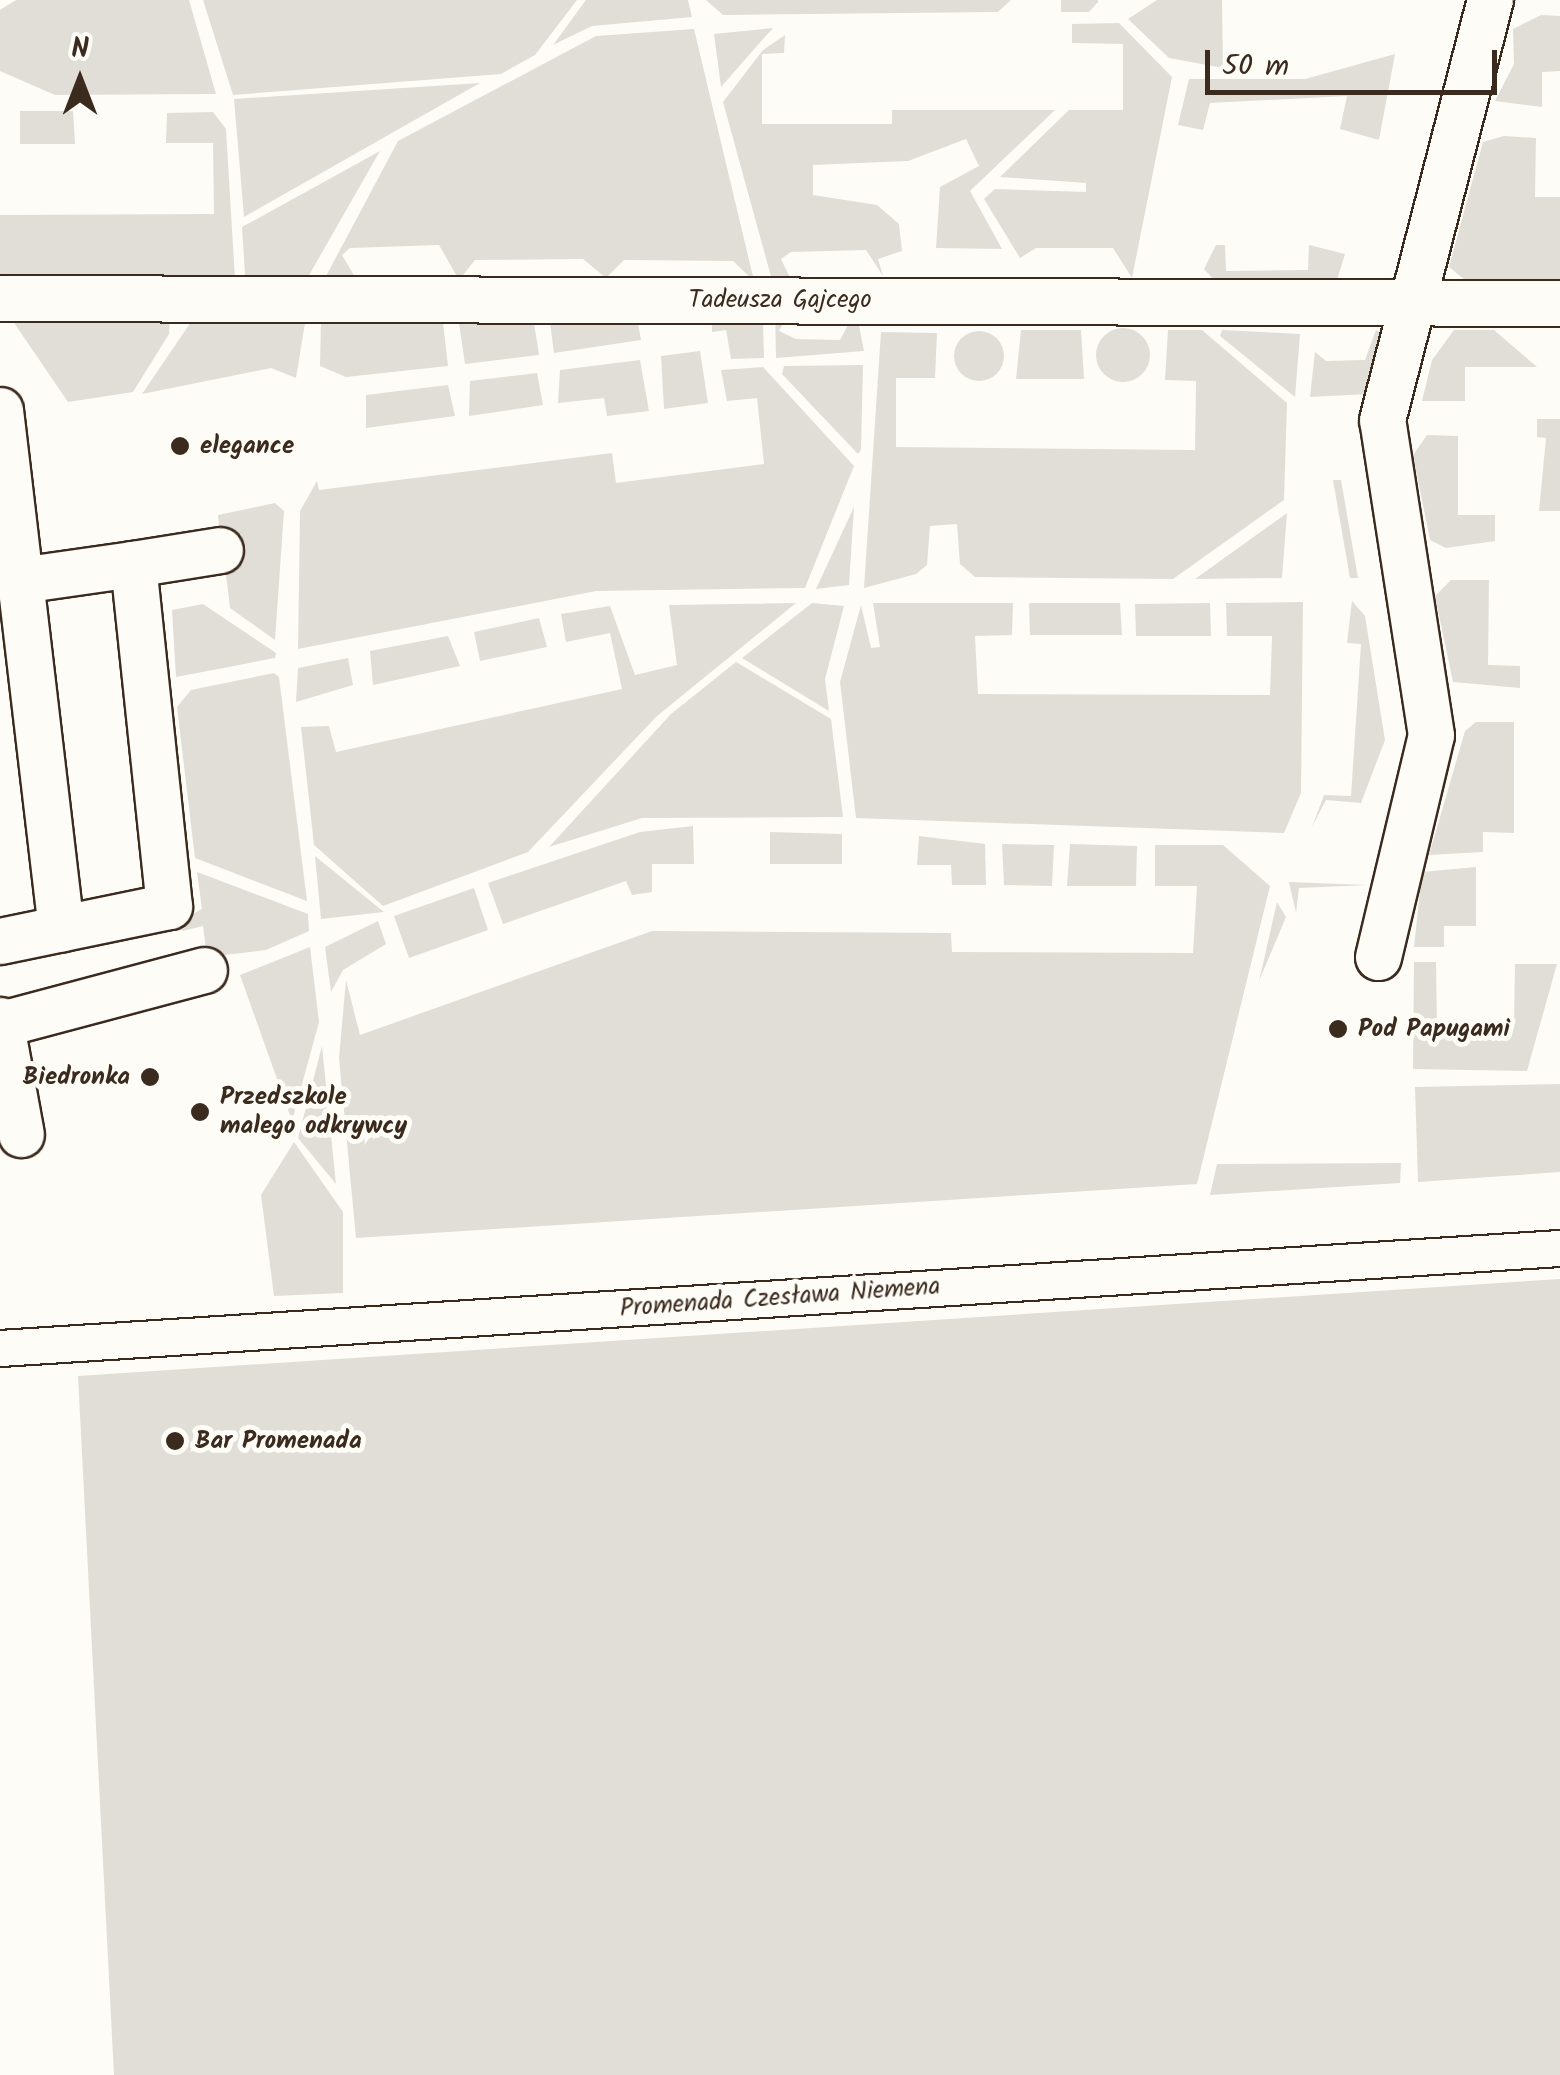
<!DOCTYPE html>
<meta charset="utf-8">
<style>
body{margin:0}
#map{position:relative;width:1560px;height:2075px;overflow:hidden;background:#fdfcf7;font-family:Kalam,sans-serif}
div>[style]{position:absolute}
.green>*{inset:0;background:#e1ded7}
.round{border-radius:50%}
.roads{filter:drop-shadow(2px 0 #3b2a1e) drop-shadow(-2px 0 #3b2a1e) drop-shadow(0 2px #3b2a1e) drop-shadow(0 -2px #3b2a1e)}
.pedestrian>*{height:35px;margin:-17.5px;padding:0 17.5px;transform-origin:17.5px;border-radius:17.5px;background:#fdfcf7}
.minor>*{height:45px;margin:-22.5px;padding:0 22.5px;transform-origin:22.5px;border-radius:22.5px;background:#fdfcf7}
.dots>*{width:28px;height:28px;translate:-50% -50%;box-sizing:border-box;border:5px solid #fdfcf7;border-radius:50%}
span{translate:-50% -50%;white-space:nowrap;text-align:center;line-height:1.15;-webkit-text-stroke:10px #fdfcf7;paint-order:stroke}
.street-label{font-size:25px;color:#3b2a1e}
.poi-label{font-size:25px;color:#3b2a1e;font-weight:700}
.left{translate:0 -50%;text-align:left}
.right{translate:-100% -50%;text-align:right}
.north{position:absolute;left:30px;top:30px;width:100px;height:100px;-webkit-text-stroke:8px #fdfcf7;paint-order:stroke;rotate:0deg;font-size:28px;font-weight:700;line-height:40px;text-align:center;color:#3b2a1e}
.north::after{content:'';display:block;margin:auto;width:35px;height:45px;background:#3b2a1e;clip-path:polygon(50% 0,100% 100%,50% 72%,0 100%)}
.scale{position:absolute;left:1205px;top:50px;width:292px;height:45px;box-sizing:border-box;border:5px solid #3b2a1e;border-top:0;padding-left:12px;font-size:30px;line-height:35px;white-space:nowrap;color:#3b2a1e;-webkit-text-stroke:8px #fdfcf7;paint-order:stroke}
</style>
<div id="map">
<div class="green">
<div style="clip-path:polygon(16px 0,189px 0,216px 94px,55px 95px,0 71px,0 10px)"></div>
<div style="clip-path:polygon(203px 0,577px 0,535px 55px,501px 74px,233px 95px)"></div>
<div style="clip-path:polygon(586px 0,688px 0,692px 17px,592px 26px,553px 45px)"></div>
<div style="clip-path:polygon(706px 0,1011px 0,998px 12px,723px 15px)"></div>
<div style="clip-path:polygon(1061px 0,1098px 0,1098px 2px,1089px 12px,1061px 12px)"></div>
<div style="clip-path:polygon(1157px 0,1222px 0,1223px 68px,1169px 58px,1128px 19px)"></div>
<div style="clip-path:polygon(1541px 15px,1560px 16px,1560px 71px,1542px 72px,1542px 107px,1495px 101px,1514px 64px,1513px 29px)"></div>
<div style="clip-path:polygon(1119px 23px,1172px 77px,1132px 278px,1113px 248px,1036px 248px,1020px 258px,984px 199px,995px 189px,1086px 192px,1086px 183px,1000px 177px,1069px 110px,1123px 110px,1123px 44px,1072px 43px,1072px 24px)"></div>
<div style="clip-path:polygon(773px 28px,763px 39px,721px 87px,714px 34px)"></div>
<div style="clip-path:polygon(694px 29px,754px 281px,733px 261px,624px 260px,606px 278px,583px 259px,475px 260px,459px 280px,439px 245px,350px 248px,342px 255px,355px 277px,325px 278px,398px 141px,596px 36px)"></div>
<div style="clip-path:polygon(785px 35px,784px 53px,762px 54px,762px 124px,892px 124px,892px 110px,1055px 110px,970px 191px,1002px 249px,936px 248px,940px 187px,979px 166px,966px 139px,908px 161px,813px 165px,813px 195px,877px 205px,899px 224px,902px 251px,878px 259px,883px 276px,866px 250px,791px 252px,781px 259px,792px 282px,772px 280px,723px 102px,763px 50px)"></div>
<div style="clip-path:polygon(1395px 54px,1379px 140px,1340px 129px,1347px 96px,1210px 103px,1203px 130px,1178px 125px,1189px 79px,1305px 79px)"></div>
<div style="clip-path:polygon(480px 83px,244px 217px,234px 99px)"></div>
<div style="clip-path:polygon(20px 111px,73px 111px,75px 144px,20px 144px)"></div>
<div style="clip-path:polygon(213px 112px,226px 129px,235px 279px,0 277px,0 215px,214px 214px,213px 143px,166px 143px,167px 113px)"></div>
<div style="clip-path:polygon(1504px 136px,1536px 138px,1535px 197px,1560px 197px,1560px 280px,1465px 280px,1449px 267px,1483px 142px)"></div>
<div style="clip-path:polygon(380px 151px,308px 277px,245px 275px,242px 227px)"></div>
<div style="clip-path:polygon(1216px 245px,1225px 245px,1226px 271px,1308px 270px,1309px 245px,1345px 254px,1337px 280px,1214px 280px,1204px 269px)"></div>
<div style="clip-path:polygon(775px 307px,792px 308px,779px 331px,796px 339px,840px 340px,856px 310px,864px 351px,776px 358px)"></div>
<div style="clip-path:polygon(10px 317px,170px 317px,169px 334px,133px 392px,68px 402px)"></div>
<div style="clip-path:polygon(306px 317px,296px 378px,271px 368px,142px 394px,193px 319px)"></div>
<div style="clip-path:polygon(321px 321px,443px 322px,448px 366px,346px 377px,320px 366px)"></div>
<div style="clip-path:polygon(459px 323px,534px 323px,539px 355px,465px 364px)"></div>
<div style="clip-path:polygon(550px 323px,638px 323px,641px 340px,554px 353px)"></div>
<div style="clip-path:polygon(763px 324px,764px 358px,731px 359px,726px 330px,712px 332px,712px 325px)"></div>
<div class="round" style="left:1096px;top:328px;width:54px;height:54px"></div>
<div style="clip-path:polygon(1021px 330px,1081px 330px,1084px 379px,1016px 379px)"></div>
<div style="clip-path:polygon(1168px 330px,1202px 330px,1287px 403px,1284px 500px,1173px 579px,975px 577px,960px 564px,957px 524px,930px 526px,927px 565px,916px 574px,864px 588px,881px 332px,937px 333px,935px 378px,896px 378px,896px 447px,1195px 450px,1196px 381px,1165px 380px)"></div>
<div style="clip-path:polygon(1222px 330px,1300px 334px,1295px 397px,1220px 336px)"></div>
<div style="clip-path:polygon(1376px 330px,1383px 333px,1369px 394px,1310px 397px,1315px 352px,1326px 361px,1365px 360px)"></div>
<div style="clip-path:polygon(1454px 330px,1494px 330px,1537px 367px,1465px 367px,1465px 401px,1422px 401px,1432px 360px)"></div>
<div class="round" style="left:954px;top:331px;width:50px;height:50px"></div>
<div style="clip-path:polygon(700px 351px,708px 403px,664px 409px,661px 356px)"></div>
<div style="clip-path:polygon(640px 360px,649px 411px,607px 416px,604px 398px,558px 403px,560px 370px)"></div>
<div style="clip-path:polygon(863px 365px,861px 450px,858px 454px,782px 374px,784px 366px)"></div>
<div style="clip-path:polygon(763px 367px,854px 466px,805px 588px,596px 591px,298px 649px,300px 511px,317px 481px,319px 490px,612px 453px,616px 483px,764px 464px,757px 398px,727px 401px,721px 370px)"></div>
<div style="clip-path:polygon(537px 373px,543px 405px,469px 416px,470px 381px)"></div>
<div style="clip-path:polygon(448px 385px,455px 416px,366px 428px,366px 395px)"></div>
<div style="clip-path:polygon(1537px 419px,1560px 419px,1560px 511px,1539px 511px,1546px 438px,1537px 437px)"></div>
<div style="clip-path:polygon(1427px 435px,1458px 436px,1458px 515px,1495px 515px,1495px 541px,1446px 548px,1430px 540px,1413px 455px)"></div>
<div style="clip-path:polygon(1333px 480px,1341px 480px,1358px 578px,1350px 578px)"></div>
<div style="clip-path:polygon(275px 503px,284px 511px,275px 640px,230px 608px,225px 566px,244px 561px,240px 542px,221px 545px,218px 515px)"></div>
<div style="clip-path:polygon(854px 507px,849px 585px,816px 589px)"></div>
<div style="clip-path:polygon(1287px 513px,1282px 578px,1195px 579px)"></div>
<div style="clip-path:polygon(1451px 580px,1489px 580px,1488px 665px,1520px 666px,1520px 688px,1453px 682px,1435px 596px)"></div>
<div style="clip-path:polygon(1352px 601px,1365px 616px,1385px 740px,1361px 803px,1326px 800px,1312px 827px,1324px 795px,1351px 796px,1361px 644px,1347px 643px)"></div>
<div style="clip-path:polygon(1303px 602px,1301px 793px,1284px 833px,856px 818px,840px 682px,861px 605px,871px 648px,880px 647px,873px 603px,1013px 603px,1012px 635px,975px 636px,978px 694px,1270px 695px,1272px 636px,1227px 636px,1226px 603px)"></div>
<div style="clip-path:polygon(796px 603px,657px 716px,528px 852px,383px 906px,314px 845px,301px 727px,329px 726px,336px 752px,622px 689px,610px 633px,566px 642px,561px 614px,610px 606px,635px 675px,677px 665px,669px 605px)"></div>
<div style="clip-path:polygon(812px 603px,844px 606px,825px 679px,829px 711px,742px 658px)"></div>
<div style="clip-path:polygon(1029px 603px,1120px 603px,1122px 635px,1030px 635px)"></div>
<div style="clip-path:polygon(1210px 603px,1211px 636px,1136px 636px,1135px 604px)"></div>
<div style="clip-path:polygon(203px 604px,276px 653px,275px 658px,176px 677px,172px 610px)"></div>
<div style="clip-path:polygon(539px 618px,547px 647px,480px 661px,474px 632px)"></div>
<div style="clip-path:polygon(448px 636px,460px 666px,373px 685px,370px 651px)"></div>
<div style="clip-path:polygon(348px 658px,353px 685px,296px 702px,298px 668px)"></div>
<div style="clip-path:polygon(736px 662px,831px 719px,843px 817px,642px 818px,549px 847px,671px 714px)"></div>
<div style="clip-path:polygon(274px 673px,279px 677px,307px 901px,195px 858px,177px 707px,191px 690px)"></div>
<div style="clip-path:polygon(1476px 722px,1514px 722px,1514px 833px,1483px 832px,1483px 852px,1429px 855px,1465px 731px)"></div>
<div style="clip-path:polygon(693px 826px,694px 864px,652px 864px,652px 892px,632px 895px,626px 881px,503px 924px,488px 883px,640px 832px)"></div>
<div style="clip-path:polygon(770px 832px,842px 834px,842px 864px,770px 864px)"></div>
<div style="clip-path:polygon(919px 836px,985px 844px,986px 885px,952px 885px,951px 865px,917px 865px)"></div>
<div style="clip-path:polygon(1002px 844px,1054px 845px,1052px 886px,1004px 885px)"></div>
<div style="clip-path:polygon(1070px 844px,1137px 846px,1136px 886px,1067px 886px)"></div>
<div style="clip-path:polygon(1155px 845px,1223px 845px,1270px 886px,1197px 1184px,356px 1238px,339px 1058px,346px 980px,360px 1035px,652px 931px,951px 933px,952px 952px,1193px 953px,1197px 886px,1155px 886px)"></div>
<div style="clip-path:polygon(315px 856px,384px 912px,321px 919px)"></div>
<div style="clip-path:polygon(1476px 867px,1476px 926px,1444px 926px,1444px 947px,1414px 947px,1422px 872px)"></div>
<div style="clip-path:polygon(197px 872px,308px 914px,309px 931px,266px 950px,207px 957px,203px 926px,183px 931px,176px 923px,202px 909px)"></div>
<div style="clip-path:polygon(1289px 882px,1368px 885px,1299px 888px,1296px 913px)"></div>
<div style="clip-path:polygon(474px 888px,488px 930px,409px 958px,394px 916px)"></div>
<div style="clip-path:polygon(1277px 902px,1286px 917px,1259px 981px)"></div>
<div style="clip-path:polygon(378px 921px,386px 944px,343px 970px,331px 992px,325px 947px)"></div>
<div style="clip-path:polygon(310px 947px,319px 1022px,292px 1121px,240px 975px)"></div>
<div style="clip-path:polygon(1414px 962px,1436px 962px,1437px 1026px,1514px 1021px,1515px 964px,1557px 964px,1527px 1071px,1413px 1069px)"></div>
<div style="clip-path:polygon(322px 1046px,336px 1184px,298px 1138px)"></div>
<div style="clip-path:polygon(1560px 1084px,1560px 1172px,1418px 1182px,1415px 1087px)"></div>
<div style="clip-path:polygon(294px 1142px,343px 1212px,343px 1293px,274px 1296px,261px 1195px)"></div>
<div style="clip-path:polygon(1401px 1163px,1400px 1183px,1210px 1195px,1217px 1164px)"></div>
<div style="clip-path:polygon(1560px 1279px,1560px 2075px,114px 2075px,78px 1376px)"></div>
</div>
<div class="roads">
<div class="pedestrian">
<div style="left:0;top:1348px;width:1563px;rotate:-3.67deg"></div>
</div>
<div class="minor">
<div style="left:0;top:298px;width:1560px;rotate:0.18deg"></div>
<div style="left:0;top:410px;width:171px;rotate:83.3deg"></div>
<div style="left:20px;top:580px;width:114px;rotate:-8.1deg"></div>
<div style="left:133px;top:564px;width:344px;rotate:84deg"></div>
<div style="left:169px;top:906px;width:173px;rotate:168.3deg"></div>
<div style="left:133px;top:564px;width:88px;rotate:-9.1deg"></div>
<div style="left:20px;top:580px;width:351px;rotate:83.3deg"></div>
<div style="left:1378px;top:957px;width:228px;rotate:-76.6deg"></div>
<div style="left:1431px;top:735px;width:319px;rotate:-98.8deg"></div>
<div style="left:1382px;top:420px;width:434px;rotate:-75.6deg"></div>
<div style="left:0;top:1020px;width:116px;rotate:79.6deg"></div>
<div style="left:1px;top:1024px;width:210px;rotate:-14.9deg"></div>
</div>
</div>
<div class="dots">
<div style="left:180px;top:446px;background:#3b2a1e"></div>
<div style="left:1338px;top:1029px;background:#3b2a1e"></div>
<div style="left:150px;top:1077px;background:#3b2a1e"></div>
<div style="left:200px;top:1112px;background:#3b2a1e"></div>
<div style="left:175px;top:1441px;background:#3b2a1e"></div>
</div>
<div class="street-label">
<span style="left:780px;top:300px">Tadeusza Gajcego</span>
<span style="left:780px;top:1298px;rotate:-4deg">Promenada Czesława Niemena</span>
</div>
<div class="poi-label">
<span class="left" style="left:200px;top:446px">elegance</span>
<span class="left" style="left:1358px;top:1029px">Pod Papugami</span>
<span class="right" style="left:130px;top:1077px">Biedronka</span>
<span class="left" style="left:220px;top:1112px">Przedszkole<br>malego odkrywcy</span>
<span class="left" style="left:195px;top:1441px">Bar Promenada</span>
</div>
<div class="north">N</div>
<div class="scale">50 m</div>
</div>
